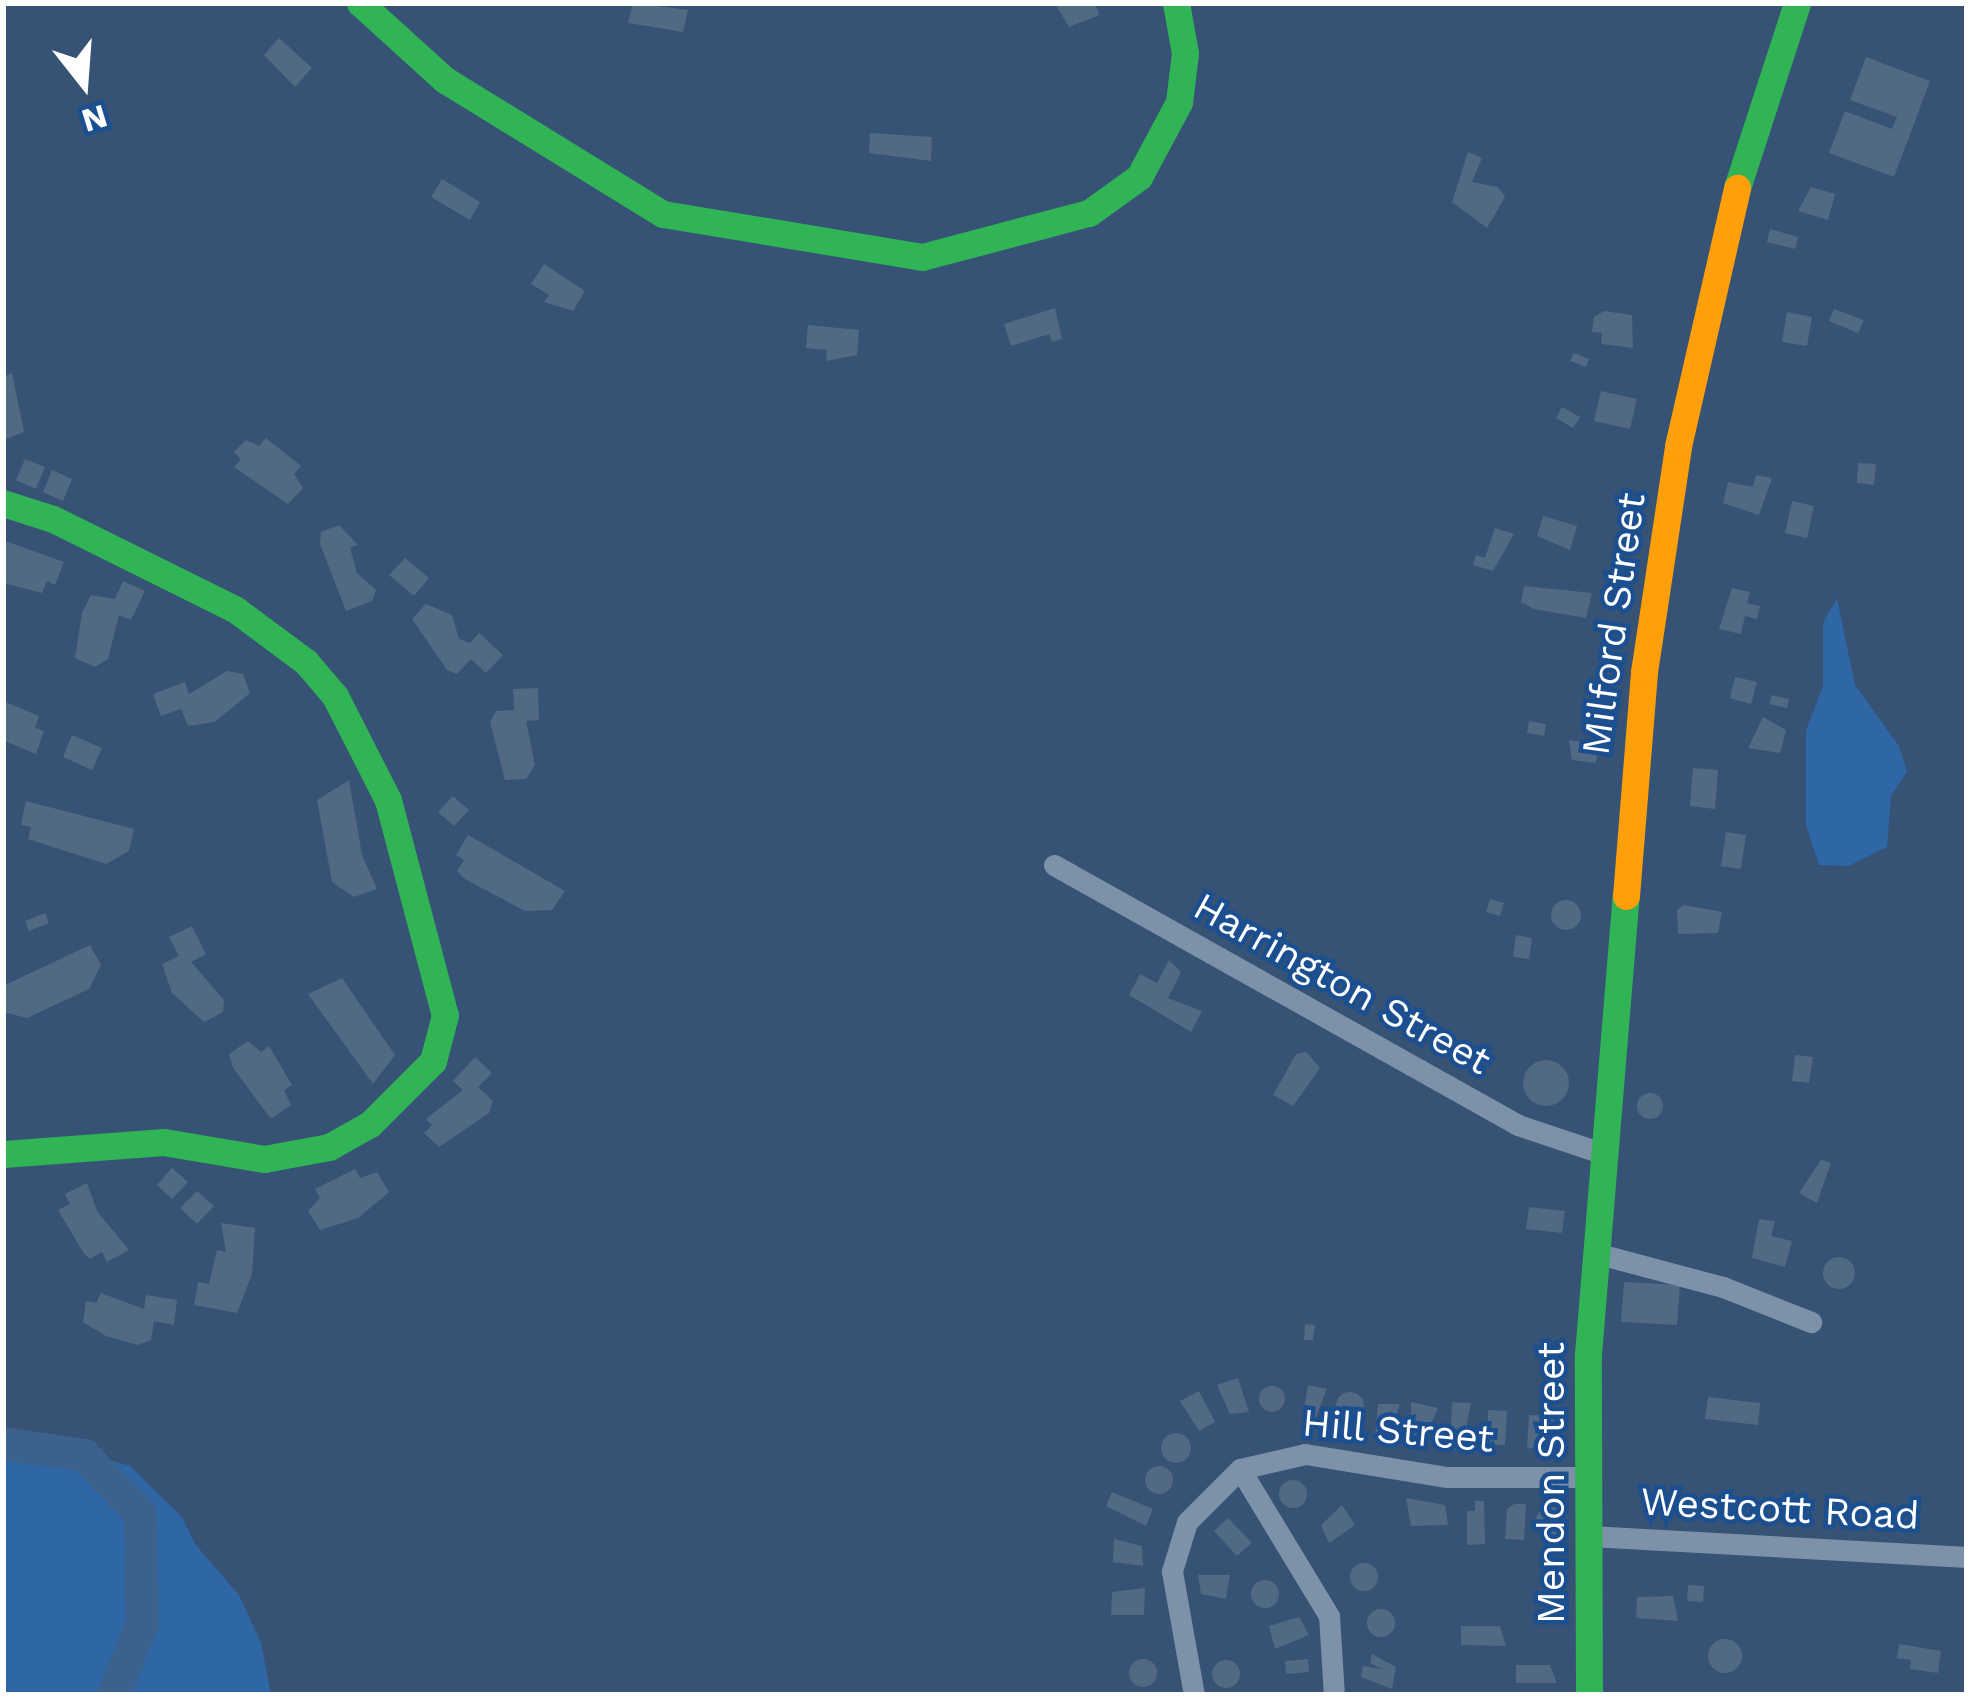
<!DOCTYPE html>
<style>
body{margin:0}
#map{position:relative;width:1970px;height:1698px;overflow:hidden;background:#365274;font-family:"Work Sans",sans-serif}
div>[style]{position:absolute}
.green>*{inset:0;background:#2f66a5}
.river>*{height:33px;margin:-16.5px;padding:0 16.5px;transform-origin:16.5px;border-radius:16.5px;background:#3b618d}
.building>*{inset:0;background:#526984}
.round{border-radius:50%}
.street>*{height:21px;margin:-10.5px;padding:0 10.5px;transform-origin:10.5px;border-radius:10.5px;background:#7d92a8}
.fast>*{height:27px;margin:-13.5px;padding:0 13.5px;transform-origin:13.5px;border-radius:13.5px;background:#30b455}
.slow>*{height:27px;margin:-13.5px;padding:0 13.5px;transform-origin:13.5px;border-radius:13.5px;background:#ff9f0a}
span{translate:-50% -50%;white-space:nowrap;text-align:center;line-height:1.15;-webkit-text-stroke:9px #1b4f8f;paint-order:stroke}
.street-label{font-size:39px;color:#fff}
.frame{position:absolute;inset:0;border:6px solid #fff;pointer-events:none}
.north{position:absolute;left:24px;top:24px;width:120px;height:120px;-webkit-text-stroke:9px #1b4f8f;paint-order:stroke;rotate:163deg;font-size:33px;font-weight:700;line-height:48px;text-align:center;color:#fff}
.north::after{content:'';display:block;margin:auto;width:42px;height:54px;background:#fff;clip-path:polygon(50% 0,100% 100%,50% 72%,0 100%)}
</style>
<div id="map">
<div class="green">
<div style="clip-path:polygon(1837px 598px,1855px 685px,1899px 746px,1907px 772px,1891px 796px,1887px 847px,1849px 866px,1819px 865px,1806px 825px,1806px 730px,1823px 686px,1823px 623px)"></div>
<div style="clip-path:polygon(44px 1440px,130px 1466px,182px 1517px,196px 1545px,239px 1595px,261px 1643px,271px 1695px,3px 1695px,3px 1443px)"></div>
</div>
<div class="river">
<div style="left:3px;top:1443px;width:82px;rotate:8.4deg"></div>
<div style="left:84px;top:1455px;width:81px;rotate:46.5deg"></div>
<div style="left:140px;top:1514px;width:109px;rotate:88.9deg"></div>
<div style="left:142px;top:1623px;width:78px;rotate:111.9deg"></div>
</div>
<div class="building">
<div style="clip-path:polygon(633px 3px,688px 10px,683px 32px,628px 23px)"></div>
<div style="clip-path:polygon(1062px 3px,1095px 3px,1099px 15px,1069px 27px,1056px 5px)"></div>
<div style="clip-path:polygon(279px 38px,312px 68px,295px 87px,264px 55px)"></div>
<div style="clip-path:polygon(1866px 57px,1930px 81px,1894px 177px,1829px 153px,1845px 111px,1892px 129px,1897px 117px,1850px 100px)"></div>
<div style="clip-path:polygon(870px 133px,932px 137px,931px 161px,869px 153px)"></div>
<div style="clip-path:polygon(1468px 152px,1482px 158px,1472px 182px,1498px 187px,1505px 197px,1487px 228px,1452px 202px)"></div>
<div style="clip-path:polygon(442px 179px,480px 202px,470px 220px,431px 197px)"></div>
<div style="clip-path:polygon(1811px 187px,1835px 194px,1828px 220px,1798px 211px)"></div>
<div style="clip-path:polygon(1770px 229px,1798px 237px,1795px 249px,1767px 242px)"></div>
<div style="clip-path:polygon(544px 264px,585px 291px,573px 311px,544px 302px,549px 295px,531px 284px)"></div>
<div style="clip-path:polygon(1055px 308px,1062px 339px,1052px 342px,1049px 334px,1011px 346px,1004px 324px)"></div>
<div style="clip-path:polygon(1834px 309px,1864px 320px,1858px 333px,1829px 321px)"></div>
<div style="clip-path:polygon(1604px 311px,1632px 315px,1633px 348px,1601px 344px,1602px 333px,1592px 332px,1594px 317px)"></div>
<div style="clip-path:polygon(1787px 312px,1812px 317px,1807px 346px,1782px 342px)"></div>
<div style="clip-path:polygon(808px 325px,859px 330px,857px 355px,826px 361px,827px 350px,806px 348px)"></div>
<div style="clip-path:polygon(1574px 353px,1589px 359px,1586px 367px,1570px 361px)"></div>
<div style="clip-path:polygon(12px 373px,24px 432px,6px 439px,3px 377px)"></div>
<div style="clip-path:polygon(1601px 391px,1637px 399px,1630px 429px,1594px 421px)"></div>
<div style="clip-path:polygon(1562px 407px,1580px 417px,1573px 428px,1556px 418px)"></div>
<div style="clip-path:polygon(266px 438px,301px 466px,294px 474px,303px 488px,288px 504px,234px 467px,241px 459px,234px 452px,246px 440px,259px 446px)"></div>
<div style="clip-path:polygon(25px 459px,45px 467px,36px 489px,16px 480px)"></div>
<div style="clip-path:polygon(1858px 463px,1876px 464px,1874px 485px,1857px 483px)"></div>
<div style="clip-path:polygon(52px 470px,72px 479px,63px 501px,43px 492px)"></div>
<div style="clip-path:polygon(1756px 475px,1772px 478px,1759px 515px,1723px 503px,1728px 482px,1753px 487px)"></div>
<div style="clip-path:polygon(1792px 501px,1814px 506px,1807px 538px,1785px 533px)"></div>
<div style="clip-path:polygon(1543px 516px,1577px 526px,1570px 550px,1537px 536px)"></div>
<div style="clip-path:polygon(339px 525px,358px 545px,350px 548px,357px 573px,376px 590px,372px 601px,346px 611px,320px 544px,321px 532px)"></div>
<div style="clip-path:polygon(1495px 528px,1514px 534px,1493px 571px,1473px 565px,1476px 555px,1485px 558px)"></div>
<div style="clip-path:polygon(3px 540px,64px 562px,55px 585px,47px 581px,42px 593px,3px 583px)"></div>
<div style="clip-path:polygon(405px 558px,429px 578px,414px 596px,389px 575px)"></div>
<div style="clip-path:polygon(123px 581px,145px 591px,131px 620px,119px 615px,108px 659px,95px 667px,75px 658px,82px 613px,91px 595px,115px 599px)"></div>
<div style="clip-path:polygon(1524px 586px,1592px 593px,1586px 618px,1534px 609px,1521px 602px)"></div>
<div style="clip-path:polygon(1732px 588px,1750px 592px,1747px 603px,1760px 606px,1757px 619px,1745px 616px,1741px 634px,1719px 629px)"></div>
<div style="clip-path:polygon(426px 604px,452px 615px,459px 639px,470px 643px,479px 633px,503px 655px,486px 673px,471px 659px,457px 674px,447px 670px,412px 619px)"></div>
<div style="clip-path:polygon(227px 671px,243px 674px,250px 693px,215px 722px,188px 726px,181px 709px,161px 716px,153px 694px,185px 682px,189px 694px)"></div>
<div style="clip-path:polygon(1735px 677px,1757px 682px,1751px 704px,1730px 698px)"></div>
<div style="clip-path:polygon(538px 688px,539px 720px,526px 721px,535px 765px,526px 779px,505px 780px,490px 722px,496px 711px,514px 710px,513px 689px)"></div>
<div style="clip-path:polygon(1772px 695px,1789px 699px,1787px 708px,1769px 704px)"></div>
<div style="clip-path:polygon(3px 701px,39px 716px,35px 728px,44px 731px,36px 754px,3px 740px)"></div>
<div style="clip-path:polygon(1763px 717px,1786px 730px,1780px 753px,1748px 748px)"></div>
<div style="clip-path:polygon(1529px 721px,1546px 724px,1544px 736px,1527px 733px)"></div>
<div style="clip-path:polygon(72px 735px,102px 748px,92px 770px,63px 757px)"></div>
<div style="clip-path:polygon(1569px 740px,1599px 744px,1596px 763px,1572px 760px)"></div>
<div style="clip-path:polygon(1693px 768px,1718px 770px,1715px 809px,1690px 806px)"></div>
<div style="clip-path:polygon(349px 780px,362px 855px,377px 889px,354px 897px,332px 882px,317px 800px)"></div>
<div style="clip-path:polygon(453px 796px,469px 810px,454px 826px,438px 812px)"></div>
<div style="clip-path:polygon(26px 801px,134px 829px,129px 851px,106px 864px,28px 839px,31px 827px,21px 825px)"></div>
<div style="clip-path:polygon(1726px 832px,1746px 835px,1741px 869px,1721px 866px)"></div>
<div style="clip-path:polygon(468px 835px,565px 891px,552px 910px,525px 911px,465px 879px,457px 871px,464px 860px,456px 855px)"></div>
<div style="clip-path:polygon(1490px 899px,1504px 903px,1500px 916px,1486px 912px)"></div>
<div class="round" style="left:1551px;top:900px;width:30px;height:30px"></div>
<div style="clip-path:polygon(1684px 905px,1722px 912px,1718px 933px,1678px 934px,1677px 910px)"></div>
<div style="clip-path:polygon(45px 913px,49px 923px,29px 931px,25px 921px)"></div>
<div style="clip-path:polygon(192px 926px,206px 954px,191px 962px,224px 1000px,223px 1012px,204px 1022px,172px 993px,162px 964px,179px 956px,169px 937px)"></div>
<div style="clip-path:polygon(1516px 935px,1532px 938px,1529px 959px,1513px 957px)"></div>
<div style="clip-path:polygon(90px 945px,101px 965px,89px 989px,27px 1018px,3px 1012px,3px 986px)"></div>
<div style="clip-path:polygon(1169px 960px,1181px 972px,1168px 998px,1202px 1011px,1191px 1032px,1129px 995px,1140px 974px,1157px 983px)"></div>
<div style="clip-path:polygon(342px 978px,395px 1055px,373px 1084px,308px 994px)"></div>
<div style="clip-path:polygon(248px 1041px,261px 1052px,269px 1046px,292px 1085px,284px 1090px,291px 1105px,271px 1119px,233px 1068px,229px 1054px)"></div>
<div style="clip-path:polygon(1306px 1052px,1320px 1068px,1293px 1106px,1273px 1095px,1296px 1054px)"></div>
<div style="clip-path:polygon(1795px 1055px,1813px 1057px,1809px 1083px,1792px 1081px)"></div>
<div style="clip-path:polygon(475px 1057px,492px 1073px,478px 1087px,493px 1101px,489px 1113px,439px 1147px,424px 1133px,432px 1125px,426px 1119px,463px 1090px,453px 1081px)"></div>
<div class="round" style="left:1523px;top:1060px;width:46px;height:46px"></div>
<div class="round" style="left:1637px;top:1093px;width:26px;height:26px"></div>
<div style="clip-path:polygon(1821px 1160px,1831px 1163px,1817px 1203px,1799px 1193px)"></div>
<div style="clip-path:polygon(172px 1168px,188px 1182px,172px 1199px,157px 1185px)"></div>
<div style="clip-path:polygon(355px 1169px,360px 1178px,377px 1172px,389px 1192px,358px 1218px,320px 1230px,308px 1211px,320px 1198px,315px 1189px)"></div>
<div style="clip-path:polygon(87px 1183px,97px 1211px,129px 1250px,107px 1262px,102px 1252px,90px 1259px,83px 1252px,58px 1210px,70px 1204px,65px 1194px)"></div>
<div style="clip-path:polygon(197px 1191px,214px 1206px,197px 1224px,180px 1208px)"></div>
<div style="clip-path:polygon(1529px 1207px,1565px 1211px,1562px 1233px,1526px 1229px)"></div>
<div style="clip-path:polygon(1759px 1219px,1775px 1221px,1771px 1236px,1792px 1241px,1785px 1267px,1752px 1258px)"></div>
<div style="clip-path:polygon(221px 1223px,255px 1228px,252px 1274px,237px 1313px,194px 1305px,198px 1282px,209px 1284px,217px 1250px,226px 1252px)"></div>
<div class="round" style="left:1823px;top:1257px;width:32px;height:32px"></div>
<div style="clip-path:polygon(1624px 1282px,1680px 1285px,1677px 1325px,1621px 1322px)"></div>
<div style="clip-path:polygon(101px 1293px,144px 1309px,146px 1295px,177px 1300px,174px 1325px,154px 1321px,151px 1340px,138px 1345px,106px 1336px,83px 1322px,86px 1301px,96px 1303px)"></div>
<div style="clip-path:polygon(1305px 1324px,1315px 1325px,1313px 1340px,1304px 1340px)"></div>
<div style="clip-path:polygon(1238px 1378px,1249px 1412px,1230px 1414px,1217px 1385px)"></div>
<div style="clip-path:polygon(1308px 1385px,1327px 1389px,1314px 1422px,1302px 1420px)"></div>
<div class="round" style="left:1259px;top:1386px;width:26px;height:26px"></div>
<div style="clip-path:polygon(1199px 1391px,1215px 1422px,1199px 1431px,1180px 1401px)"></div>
<div class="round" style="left:1336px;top:1392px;width:28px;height:28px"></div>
<div style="clip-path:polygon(1708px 1397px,1760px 1403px,1758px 1425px,1705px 1419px)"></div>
<div style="clip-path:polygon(1411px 1402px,1438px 1408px,1424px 1441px,1411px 1438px)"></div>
<div style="clip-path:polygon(1452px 1402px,1471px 1403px,1462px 1450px,1450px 1449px)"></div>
<div style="clip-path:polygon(1378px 1404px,1400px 1404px,1388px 1439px,1375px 1436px)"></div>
<div style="clip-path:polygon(1488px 1410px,1507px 1411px,1505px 1445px,1487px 1444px)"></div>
<div style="clip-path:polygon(1529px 1415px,1563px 1416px,1563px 1436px,1545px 1435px,1545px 1445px,1527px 1449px)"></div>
<div class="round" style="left:1161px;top:1433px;width:30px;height:30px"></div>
<div class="round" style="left:1145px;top:1466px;width:28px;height:28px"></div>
<div class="round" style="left:1279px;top:1480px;width:28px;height:28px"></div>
<div style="clip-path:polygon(1112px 1492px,1153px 1509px,1146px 1526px,1106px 1506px)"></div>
<div style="clip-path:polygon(1406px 1498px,1445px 1505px,1448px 1525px,1411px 1526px)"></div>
<div style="clip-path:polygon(1475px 1501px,1484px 1501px,1485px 1544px,1467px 1545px,1467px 1511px,1475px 1511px)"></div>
<div style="clip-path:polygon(1514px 1504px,1526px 1504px,1524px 1540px,1505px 1539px,1507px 1509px)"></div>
<div style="clip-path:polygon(1342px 1505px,1355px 1525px,1329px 1543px,1321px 1525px)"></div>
<div class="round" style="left:1536px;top:1507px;width:28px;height:28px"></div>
<div style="clip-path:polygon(1228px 1518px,1252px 1543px,1237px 1556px,1214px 1531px)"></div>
<div style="clip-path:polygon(1114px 1539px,1142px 1546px,1143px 1566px,1113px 1562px)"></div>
<div class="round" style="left:1350px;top:1563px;width:28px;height:28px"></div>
<div style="clip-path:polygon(1198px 1575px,1230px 1575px,1226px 1599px,1201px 1594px)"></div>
<div class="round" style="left:1251px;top:1580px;width:28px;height:28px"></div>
<div style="clip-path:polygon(1688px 1585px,1704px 1586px,1703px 1602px,1687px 1601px)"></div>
<div style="clip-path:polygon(1145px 1588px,1144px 1615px,1111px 1615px,1112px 1592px)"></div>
<div style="clip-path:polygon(1673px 1596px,1678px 1621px,1636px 1618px,1637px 1597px)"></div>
<div class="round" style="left:1367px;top:1609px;width:28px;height:28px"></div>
<div style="clip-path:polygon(1299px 1617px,1309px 1635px,1275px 1649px,1269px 1626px)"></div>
<div style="clip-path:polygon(1461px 1626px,1500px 1626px,1506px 1646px,1461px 1645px)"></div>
<div class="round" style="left:1708px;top:1639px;width:34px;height:34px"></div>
<div style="clip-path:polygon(1899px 1644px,1941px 1651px,1938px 1673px,1910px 1669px,1911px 1660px,1897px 1658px)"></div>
<div style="clip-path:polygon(1372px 1654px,1396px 1667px,1392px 1689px,1361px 1677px,1363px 1666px,1382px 1669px,1370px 1663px)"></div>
<div style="clip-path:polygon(1308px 1659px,1309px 1672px,1286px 1674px,1285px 1661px)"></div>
<div class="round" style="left:1129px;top:1659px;width:28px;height:28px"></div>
<div class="round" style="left:1212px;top:1660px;width:28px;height:28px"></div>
<div style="clip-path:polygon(1516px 1665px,1550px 1665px,1557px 1683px,1516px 1683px)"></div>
</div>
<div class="street">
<div style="left:1054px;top:865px;width:532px;rotate:29.26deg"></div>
<div style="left:1518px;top:1125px;width:88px;rotate:18.6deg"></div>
<div style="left:1595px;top:1253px;width:132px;rotate:14.9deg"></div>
<div style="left:1723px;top:1287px;width:95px;rotate:21.7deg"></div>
<div style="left:1240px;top:1469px;width:172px;rotate:58.8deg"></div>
<div style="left:1329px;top:1616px;width:79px;rotate:86.4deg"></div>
<div style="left:1590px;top:1536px;width:378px;rotate:3.2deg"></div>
<div style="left:1194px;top:1695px;width:126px;rotate:-100.1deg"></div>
<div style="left:1172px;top:1571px;width:51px;rotate:-73deg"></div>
<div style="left:1187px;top:1522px;width:75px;rotate:-45deg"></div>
<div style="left:1240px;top:1469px;width:67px;rotate:-13deg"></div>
<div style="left:1305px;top:1454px;width:144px;rotate:9.2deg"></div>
<div style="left:1447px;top:1477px;width:142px"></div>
</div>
<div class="fast">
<div style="left:360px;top:3px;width:115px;rotate:42.2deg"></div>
<div style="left:445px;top:80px;width:256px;rotate:31.6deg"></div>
<div style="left:663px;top:214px;width:263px;rotate:9.4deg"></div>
<div style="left:922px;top:257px;width:173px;rotate:-14.8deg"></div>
<div style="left:1089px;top:213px;width:62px;rotate:-35.8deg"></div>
<div style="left:1139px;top:177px;width:85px;rotate:-61.9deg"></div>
<div style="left:1179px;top:102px;width:49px;rotate:-83deg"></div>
<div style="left:1185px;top:53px;width:51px;rotate:-100.2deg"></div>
<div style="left:1737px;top:188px;width:194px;rotate:-72deg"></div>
<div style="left:3px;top:503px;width:52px;rotate:17.7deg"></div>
<div style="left:53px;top:519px;width:204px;rotate:26.4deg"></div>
<div style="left:236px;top:610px;width:87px;rotate:36.6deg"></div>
<div style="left:306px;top:662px;width:45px;rotate:49.5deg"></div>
<div style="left:335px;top:696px;width:117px;rotate:63deg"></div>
<div style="left:388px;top:800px;width:222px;rotate:75.2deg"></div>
<div style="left:445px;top:1015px;width:48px;rotate:104.6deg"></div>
<div style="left:433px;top:1061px;width:89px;rotate:135deg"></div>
<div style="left:370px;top:1124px;width:47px;rotate:150.7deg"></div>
<div style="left:329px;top:1147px;width:66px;rotate:169.5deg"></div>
<div style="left:264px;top:1159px;width:101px;rotate:-170.4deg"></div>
<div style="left:164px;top:1142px;width:161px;rotate:175.7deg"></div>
<div style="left:1589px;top:1695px;width:341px;rotate:-90.2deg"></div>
<div style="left:1588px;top:1354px;width:460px;rotate:-85.3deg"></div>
</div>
<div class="slow">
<div style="left:1626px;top:896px;width:225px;rotate:-85.4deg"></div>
<div style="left:1644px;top:672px;width:229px;rotate:-81.4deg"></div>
<div style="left:1678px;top:446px;width:265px;rotate:-77.1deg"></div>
</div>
<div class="street-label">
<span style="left:1614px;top:624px;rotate:-82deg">Milford Street</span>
<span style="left:1342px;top:984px;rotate:29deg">Harrington Street</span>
<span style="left:1398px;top:1431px;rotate:5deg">Hill Street</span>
<span style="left:1551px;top:1483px;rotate:-90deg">Mendon Street</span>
<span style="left:1780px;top:1509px;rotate:3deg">Westcott Road</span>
</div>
<div class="frame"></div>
<div class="north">N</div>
</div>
